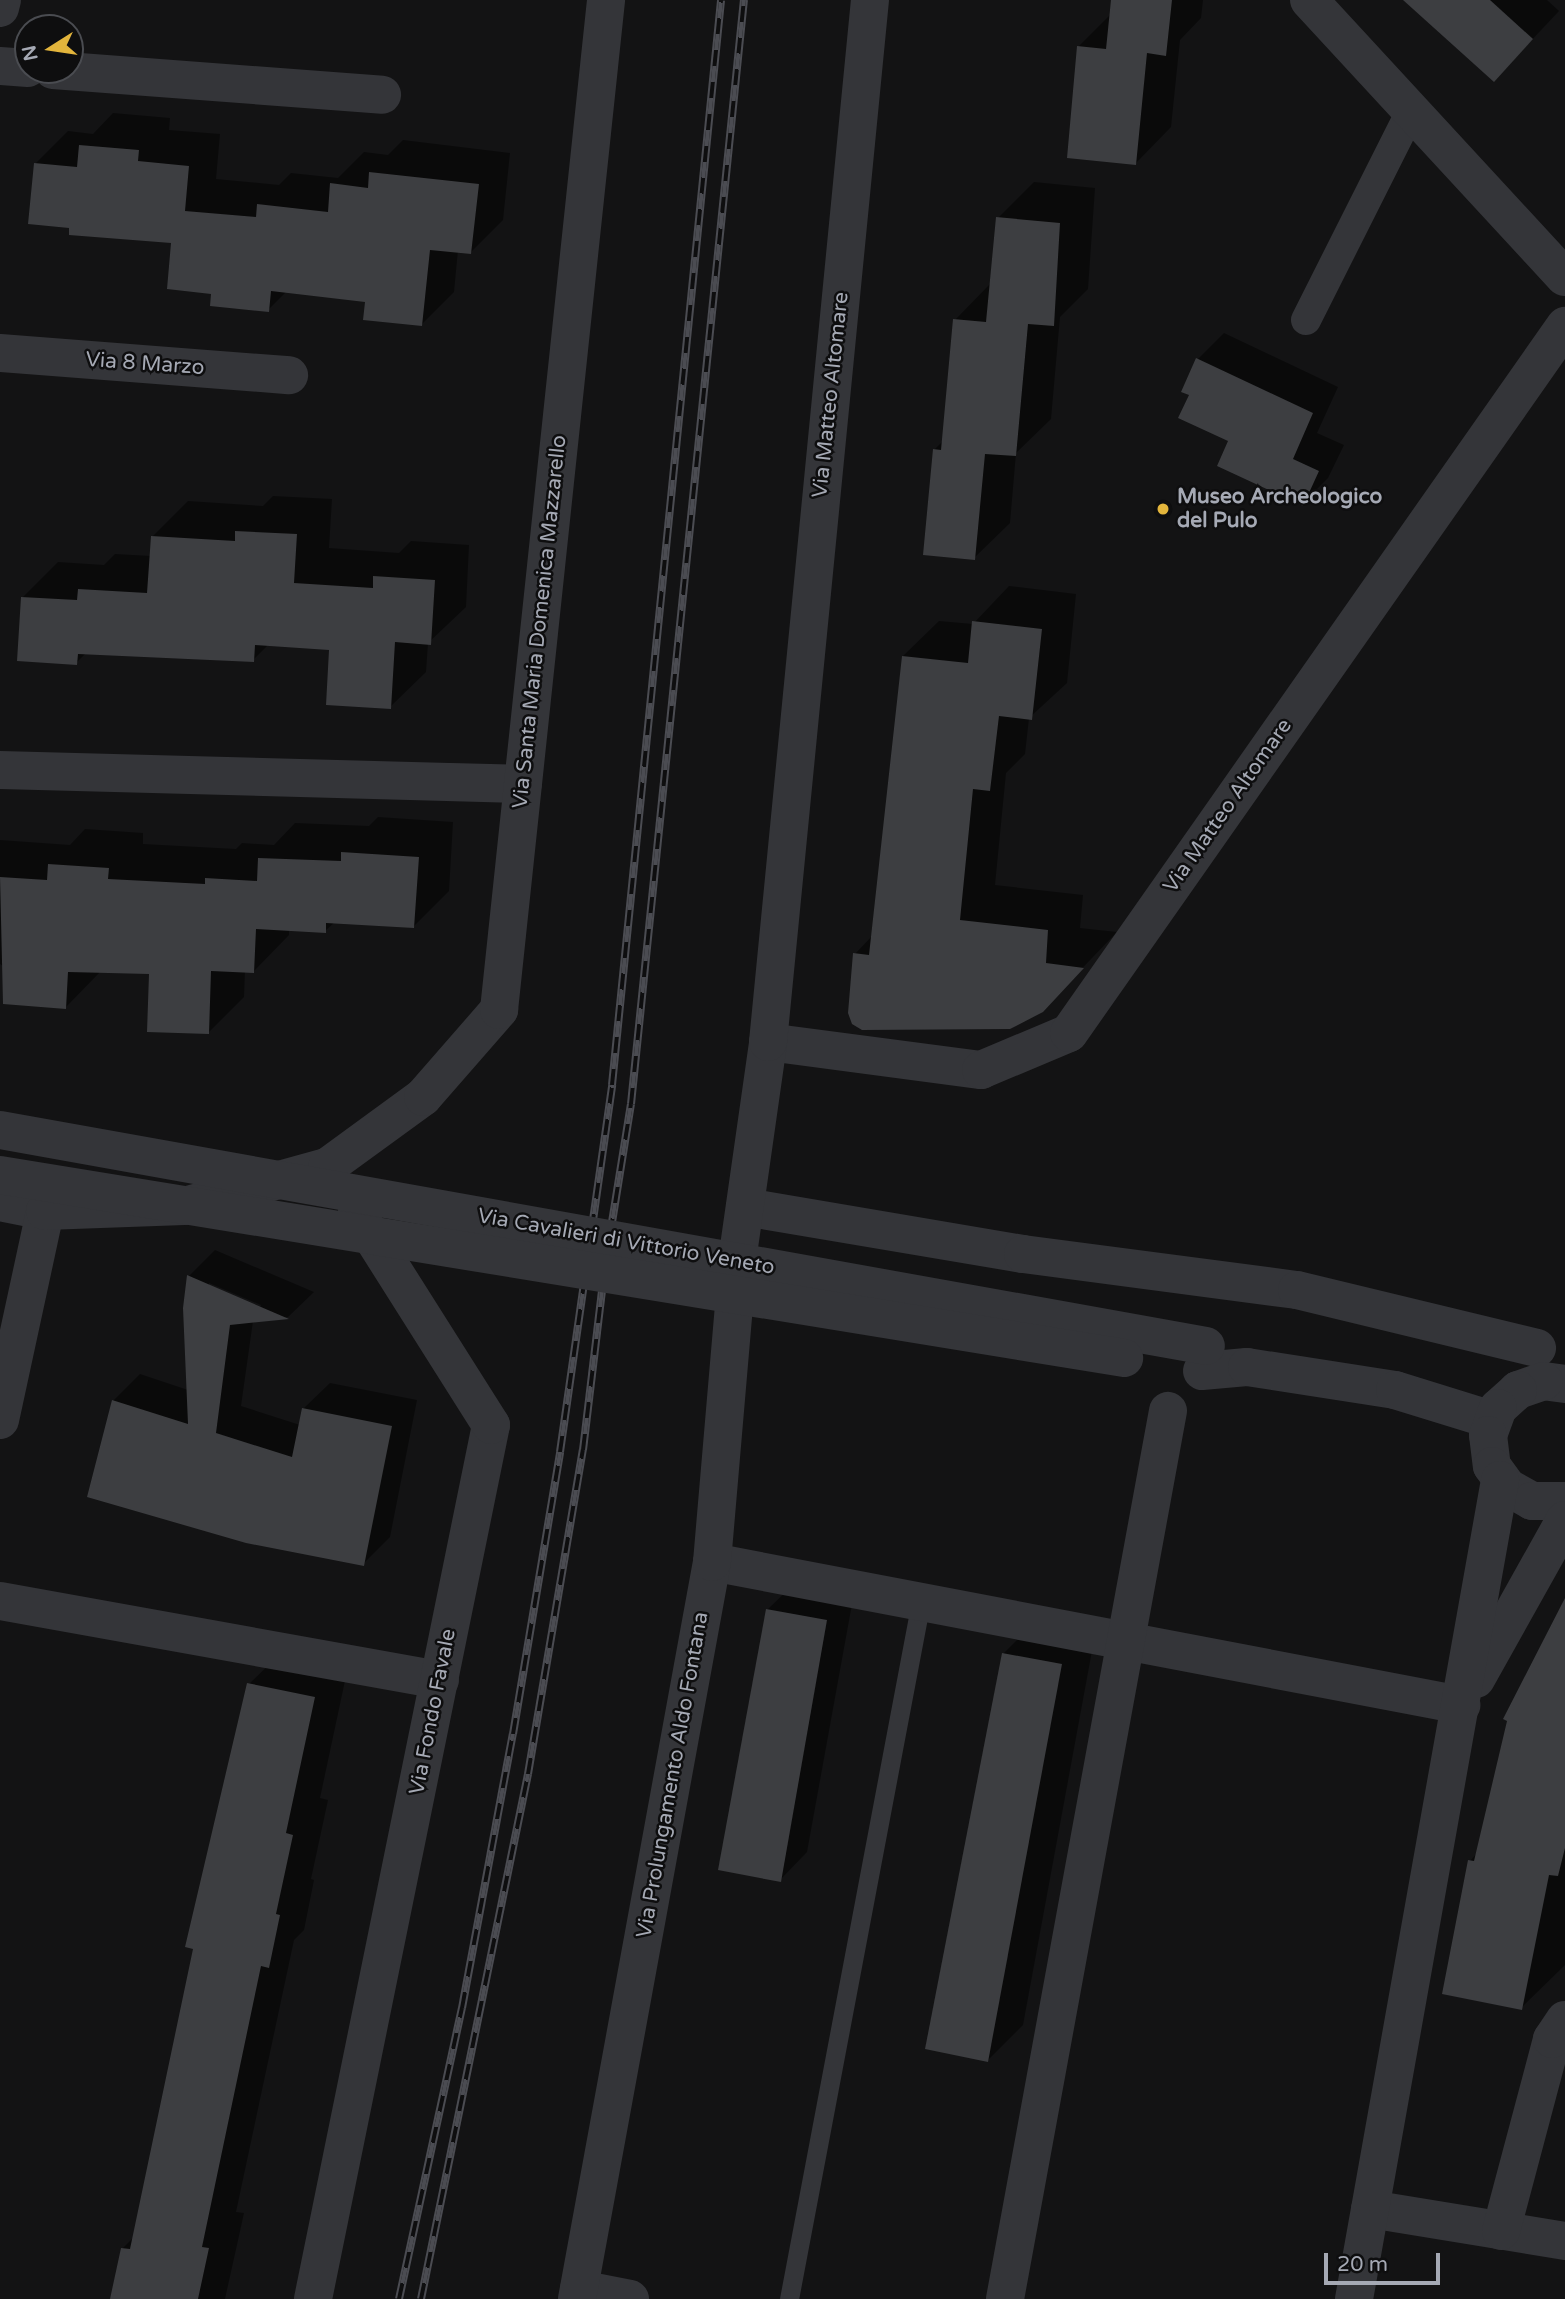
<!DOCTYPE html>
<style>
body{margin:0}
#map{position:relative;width:1565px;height:2299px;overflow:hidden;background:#131314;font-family:"Varela Round",sans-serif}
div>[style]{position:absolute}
.shadow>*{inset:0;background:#0007}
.building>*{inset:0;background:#3d3e41}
.service>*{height:19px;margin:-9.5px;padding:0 9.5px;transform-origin:9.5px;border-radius:9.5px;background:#343539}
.pedestrian>*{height:30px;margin:-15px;padding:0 15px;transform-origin:15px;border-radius:15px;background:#343539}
.minor>*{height:38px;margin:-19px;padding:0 19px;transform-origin:19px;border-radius:19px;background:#343539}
.rail>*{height:8px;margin-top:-4px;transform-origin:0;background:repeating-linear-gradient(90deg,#0e0e0f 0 16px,#4b4c52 0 32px);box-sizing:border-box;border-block:2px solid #4b4c52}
.minor-bridge>*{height:38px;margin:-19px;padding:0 19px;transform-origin:19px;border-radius:19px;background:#343539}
.dots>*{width:19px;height:19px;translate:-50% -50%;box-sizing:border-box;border:4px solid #0e0e0f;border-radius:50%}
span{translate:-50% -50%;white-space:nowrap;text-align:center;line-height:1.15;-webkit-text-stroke:5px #0e0e0f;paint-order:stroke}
.street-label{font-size:21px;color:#a5a9b4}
.poi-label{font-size:21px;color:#a5a9b4;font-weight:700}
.left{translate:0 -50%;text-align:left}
.north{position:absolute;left:14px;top:14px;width:70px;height:70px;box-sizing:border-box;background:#0e0e0f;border:2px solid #4a4c51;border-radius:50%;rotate:258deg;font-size:19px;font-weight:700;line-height:28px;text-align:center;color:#a5a9b4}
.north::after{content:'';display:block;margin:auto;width:24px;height:32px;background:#e3b53c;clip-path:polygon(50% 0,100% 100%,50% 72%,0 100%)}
.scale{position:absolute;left:1324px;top:2253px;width:116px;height:32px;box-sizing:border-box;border:4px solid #a5a9b4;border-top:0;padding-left:9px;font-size:21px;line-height:24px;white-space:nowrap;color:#a5a9b4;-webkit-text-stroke:5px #0e0e0f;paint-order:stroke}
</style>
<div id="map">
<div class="shadow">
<div style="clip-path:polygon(1113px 0,1203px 0,1201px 18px,1180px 40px,1171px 127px,1136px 163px,1079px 46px,1111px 14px)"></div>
<div style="clip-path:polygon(1406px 0,1547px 0,1559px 11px,1494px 80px)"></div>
<div style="clip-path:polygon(113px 113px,170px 118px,169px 130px,220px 134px,216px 179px,279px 185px,291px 173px,338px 178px,364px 152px,388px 155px,403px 140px,510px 153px,503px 220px,471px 252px,458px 250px,454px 292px,422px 324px,367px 300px,287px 291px,268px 310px,213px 293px,173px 241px,71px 226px,36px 163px,68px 131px,93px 134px)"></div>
<div style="clip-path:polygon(1034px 182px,1095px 188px,1088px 289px,1060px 317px,1051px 419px,1016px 453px,1010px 523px,974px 558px,934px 450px,943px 441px,955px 320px,990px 284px,998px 218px)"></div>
<div style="clip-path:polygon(1224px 333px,1338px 387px,1317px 433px,1344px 445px,1328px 478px,1302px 504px,1231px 440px,1191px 395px,1198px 359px)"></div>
<div style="clip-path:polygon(273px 496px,332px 499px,329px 548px,399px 553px,411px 541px,469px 545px,466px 607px,428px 643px,426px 672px,390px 707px,331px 649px,269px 644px,253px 660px,87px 652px,76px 663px,23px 597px,58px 562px,104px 565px,115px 554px,151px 556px,152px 537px,188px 501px,263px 506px)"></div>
<div style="clip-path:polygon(1009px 586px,1076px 594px,1067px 683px,1029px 718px,1025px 754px,1006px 773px,995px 885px,1083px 895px,1080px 928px,1117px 932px,1041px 1011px,855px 954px,873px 935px,903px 656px,939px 621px,973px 624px)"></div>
<div style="clip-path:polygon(378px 817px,453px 822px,449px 891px,414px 926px,335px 922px,325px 931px,289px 929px,289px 935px,254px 971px,245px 970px,244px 997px,209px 1032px,150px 972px,101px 971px,66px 1007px,0 964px,0 840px,70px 845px,85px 829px,143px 833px,143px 844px,236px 849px,242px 843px,274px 845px,295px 823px,369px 826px)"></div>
<div style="clip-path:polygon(evenodd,215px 1250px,314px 1292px,288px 1317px,253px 1321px,241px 1406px,300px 1425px,303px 1409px,330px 1383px,417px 1400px,390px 1537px,363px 1564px,113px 1401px,140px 1374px,188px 1390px,189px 1276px,215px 1250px,209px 1283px,261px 1305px,260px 1308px,209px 1287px,209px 1283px)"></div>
<div style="clip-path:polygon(795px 1583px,854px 1593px,807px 1852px,780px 1880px,767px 1610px)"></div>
<div style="clip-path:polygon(1565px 1601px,1565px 1965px,1521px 2008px,1470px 1861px,1478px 1852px)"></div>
<div style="clip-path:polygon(1039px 1618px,1096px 1629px,1023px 2025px,988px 2060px,1004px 1653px)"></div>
<div style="clip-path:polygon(285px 1649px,349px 1662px,320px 1798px,328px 1800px,311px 1879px,314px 1880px,304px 1930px,294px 1940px,236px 2212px,244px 2213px,225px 2299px,112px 2299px,122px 2249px,134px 2237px,249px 1684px)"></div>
</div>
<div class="building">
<div style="clip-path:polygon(1111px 0,1172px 0,1166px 56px,1147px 53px,1136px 165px,1067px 158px,1077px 46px,1106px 49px)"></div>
<div style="clip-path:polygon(1403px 0,1490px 0,1533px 39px,1494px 82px)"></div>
<div style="clip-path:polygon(79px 145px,139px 150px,138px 161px,189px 166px,185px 211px,256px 217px,257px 204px,328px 212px,330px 183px,368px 188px,369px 172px,479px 184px,471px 254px,430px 250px,422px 326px,363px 320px,365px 302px,271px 291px,269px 312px,210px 306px,211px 294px,167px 289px,171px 243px,69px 235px,69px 228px,28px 224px,34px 163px,77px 167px)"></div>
<div style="clip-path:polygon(996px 217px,1060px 223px,1054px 326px,1028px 324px,1016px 456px,985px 454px,975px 560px,923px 555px,933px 449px,941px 450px,953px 319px,986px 322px)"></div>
<div style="clip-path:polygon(1196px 358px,1313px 413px,1293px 459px,1319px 471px,1303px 506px,1217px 466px,1228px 441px,1178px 418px,1189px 395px,1181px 392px)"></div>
<div style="clip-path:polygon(235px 531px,297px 534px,294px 583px,373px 588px,373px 576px,435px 580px,431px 645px,395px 642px,391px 709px,326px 705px,329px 650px,255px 645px,254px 662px,78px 654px,77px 665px,17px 661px,21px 597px,77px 600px,78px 589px,147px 593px,151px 536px,235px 541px)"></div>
<div style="clip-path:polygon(972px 621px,1042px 629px,1032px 720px,999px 716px,990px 791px,973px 789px,960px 920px,1048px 930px,1046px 963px,1084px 968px,1043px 1012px,1010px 1029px,862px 1030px,852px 1024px,848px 1013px,853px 953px,869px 955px,902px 656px,968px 663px)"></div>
<div style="clip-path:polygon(341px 852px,419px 857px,414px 928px,326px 923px,326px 933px,256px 929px,254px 973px,211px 971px,209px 1034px,147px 1032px,149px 974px,68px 972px,66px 1009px,3px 1004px,0 877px,47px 880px,48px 864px,109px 868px,108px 879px,205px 884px,205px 878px,257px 881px,258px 858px,341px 861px)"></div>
<div style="clip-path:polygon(187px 1275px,289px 1319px,230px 1325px,216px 1433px,292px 1457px,302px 1408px,392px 1426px,364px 1566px,246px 1543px,87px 1497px,112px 1400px,188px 1424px,183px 1308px)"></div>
<div style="clip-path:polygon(1565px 1598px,1565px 1848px,1558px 1876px,1549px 1875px,1522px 2010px,1442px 1994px,1468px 1860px,1474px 1861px,1507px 1721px,1503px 1719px)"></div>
<div style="clip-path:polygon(766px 1609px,827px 1620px,781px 1882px,718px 1870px)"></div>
<div style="clip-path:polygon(1002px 1653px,1062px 1664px,988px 2062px,925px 2049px)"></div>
<div style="clip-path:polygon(247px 1683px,315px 1697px,286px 1833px,293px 1835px,276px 1914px,280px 1915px,269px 1968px,261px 1966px,202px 2247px,209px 2248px,198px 2299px,110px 2299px,121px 2248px,130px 2249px,193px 1949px,185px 1947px)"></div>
</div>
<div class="service">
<div style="left:789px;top:2299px;width:710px;rotate:-79.29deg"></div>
</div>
<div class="pedestrian">
<div style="left:1306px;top:320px;width:234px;rotate:-63.3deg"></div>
</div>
<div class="minor">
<div style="left:1309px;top:0;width:377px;rotate:47.3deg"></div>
<div style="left:0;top:8px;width:8px;rotate:-76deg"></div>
<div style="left:0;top:66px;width:28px;rotate:4deg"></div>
<div style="left:53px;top:70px;width:330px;rotate:4.3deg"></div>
<div style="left:0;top:353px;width:290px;rotate:4.4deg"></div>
<div style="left:0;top:770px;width:523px;rotate:1.53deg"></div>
<div style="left:768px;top:1042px;width:215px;rotate:7.5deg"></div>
<div style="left:981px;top:1070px;width:95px;rotate:-22.8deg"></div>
<div style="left:1069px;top:1033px;width:864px;rotate:-54.95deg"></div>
<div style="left:0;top:1202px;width:46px;rotate:11.3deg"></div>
<div style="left:745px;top:1207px;width:282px;rotate:9.6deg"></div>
<div style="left:1023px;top:1254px;width:276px;rotate:7.5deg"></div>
<div style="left:1297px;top:1290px;width:247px;rotate:13.6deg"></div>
<div style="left:1202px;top:1371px;width:45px;rotate:-5.1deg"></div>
<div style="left:1247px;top:1367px;width:150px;rotate:8.8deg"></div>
<div style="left:1395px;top:1390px;width:102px;rotate:17.2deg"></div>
<div style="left:1565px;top:1384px;width:21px;rotate:-172deg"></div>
<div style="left:1544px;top:1381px;width:28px;rotate:161deg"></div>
<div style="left:1518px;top:1390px;width:27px;rotate:138deg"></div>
<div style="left:1498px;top:1408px;width:29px;rotate:110deg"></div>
<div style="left:1488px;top:1435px;width:31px;rotate:83deg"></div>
<div style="left:1492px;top:1466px;width:26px;rotate:54deg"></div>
<div style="left:1507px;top:1487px;width:29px;rotate:29deg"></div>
<div style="left:1532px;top:1501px;width:33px"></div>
<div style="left:0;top:1420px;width:214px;rotate:-77.8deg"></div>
<div style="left:45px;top:1211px;width:139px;rotate:-2.1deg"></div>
<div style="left:184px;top:1206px;width:148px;rotate:-15.3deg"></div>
<div style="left:327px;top:1167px;width:119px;rotate:-36.1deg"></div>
<div style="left:423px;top:1097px;width:116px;rotate:-48.9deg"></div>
<div style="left:499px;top:1010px;width:1016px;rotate:-83.95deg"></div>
<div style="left:712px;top:1562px;width:763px;rotate:10.81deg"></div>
<div style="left:0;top:1601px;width:447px;rotate:10.2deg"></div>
<div style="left:1476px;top:1679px;width:182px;rotate:-60.8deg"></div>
<div style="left:1370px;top:2209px;width:198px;rotate:9.3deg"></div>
<div style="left:1501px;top:2231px;width:199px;rotate:-75.1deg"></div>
<div style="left:1552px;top:2039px;width:23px;rotate:-56deg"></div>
<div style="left:579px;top:2289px;width:52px;rotate:11.1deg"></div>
<div style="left:313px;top:2299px;width:892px;rotate:-78.49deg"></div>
<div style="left:491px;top:1425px;width:251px;rotate:-122.3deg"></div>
<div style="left:577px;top:2299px;width:749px;rotate:-79.62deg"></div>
<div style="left:712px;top:1562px;width:316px;rotate:-85.1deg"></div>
<div style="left:739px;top:1247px;width:207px;rotate:-81.9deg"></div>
<div style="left:768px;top:1042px;width:1047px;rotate:-84.41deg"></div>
<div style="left:1005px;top:2299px;width:903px;rotate:-79.6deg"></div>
<div style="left:1354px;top:2299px;width:832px;rotate:-79.89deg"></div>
</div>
<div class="rail">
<div style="left:399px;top:2299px;width:298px;rotate:-77.8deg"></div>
<div style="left:462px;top:2008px;width:279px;rotate:-79.5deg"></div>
<div style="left:513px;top:1734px;width:286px;rotate:-80.5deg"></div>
<div style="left:560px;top:1452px;width:371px;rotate:-81.9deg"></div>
<div style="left:612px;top:1085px;width:1090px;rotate:-84.26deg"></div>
<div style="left:421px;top:2299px;width:536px;rotate:-78.48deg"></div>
<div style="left:528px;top:1774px;width:329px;rotate:-80.4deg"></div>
<div style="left:583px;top:1450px;width:185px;rotate:-83.2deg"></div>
<div style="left:605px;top:1266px;width:164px;rotate:-80.9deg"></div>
<div style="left:631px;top:1104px;width:1110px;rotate:-84.16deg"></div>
</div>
<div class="minor-bridge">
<div style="left:0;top:1130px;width:1225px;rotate:10.15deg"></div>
<div style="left:0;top:1175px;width:1139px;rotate:9.25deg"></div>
</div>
<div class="dots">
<div style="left:1163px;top:509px;background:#e3b53c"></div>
</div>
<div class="street-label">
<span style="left:145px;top:364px;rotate:4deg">Via 8 Marzo</span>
<span style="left:831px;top:395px;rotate:-84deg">Via Matteo Altomare</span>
<span style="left:540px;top:622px;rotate:-84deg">Via Santa Maria Domenica Mazzarello</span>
<span style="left:1228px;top:806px;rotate:-55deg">Via Matteo Altomare</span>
<span style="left:626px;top:1242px;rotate:10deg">Via Cavalieri di Vittorio Veneto</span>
<span style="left:433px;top:1712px;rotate:-79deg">Via Fondo Favale</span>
<span style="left:673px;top:1775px;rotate:-80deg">Via Prolungamento Aldo Fontana</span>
</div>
<div class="poi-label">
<span class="left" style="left:1177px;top:509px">Museo Archeologico<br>del Pulo</span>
</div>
<div class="north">N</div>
<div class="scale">20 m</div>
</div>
